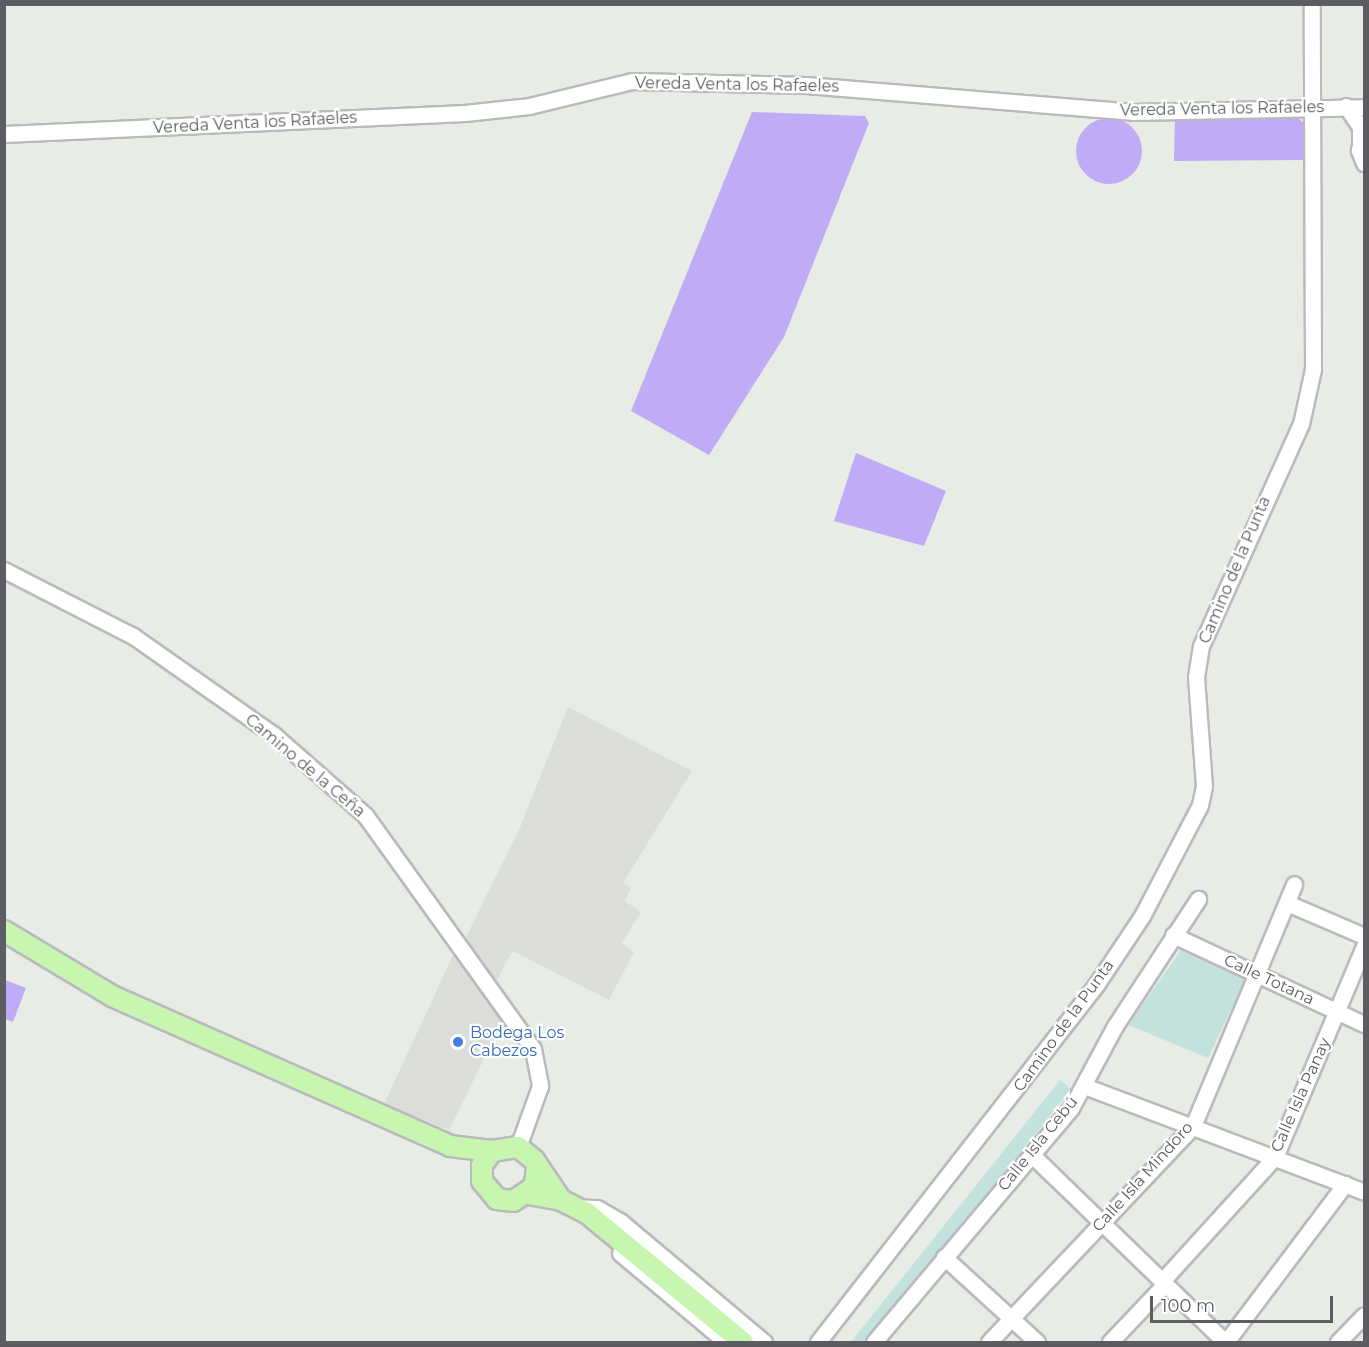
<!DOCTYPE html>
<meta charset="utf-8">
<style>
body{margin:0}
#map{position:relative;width:1369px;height:1347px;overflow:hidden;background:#e7ede4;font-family:Montserrat,sans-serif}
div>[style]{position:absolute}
.industrial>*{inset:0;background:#dbded8}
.green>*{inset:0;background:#c3e2dd}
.water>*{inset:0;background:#bfabf6}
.round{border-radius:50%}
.roads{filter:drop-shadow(2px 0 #bbb9be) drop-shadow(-2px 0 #bbb9be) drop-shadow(0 2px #bbb9be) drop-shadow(0 -2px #bbb9be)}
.minor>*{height:15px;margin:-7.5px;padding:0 7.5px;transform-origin:7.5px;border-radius:7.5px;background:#fff}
.major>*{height:20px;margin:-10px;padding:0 10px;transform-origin:10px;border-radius:10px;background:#c6f6af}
.dots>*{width:16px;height:16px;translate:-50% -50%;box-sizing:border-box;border:3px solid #fff;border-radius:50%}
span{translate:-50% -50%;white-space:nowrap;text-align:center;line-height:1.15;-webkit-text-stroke:4.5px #fff;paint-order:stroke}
.street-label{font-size:16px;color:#5e5c63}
.shop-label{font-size:16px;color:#366cbe}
.left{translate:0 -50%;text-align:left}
.frame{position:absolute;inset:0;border:6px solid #5e5c63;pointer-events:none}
.scale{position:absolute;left:1150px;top:1296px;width:183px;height:27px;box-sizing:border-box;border:3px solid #5e5c63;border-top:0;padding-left:8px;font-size:18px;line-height:21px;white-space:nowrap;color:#5e5c63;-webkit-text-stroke:4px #fff;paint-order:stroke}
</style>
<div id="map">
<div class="industrial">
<div style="clip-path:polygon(568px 707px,692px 771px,623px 883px,631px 888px,625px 901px,641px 912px,622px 943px,634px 952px,609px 1000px,513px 951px,495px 983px,464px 941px,519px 830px)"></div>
<div style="clip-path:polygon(455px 951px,505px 1016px,449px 1130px,384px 1104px)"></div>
</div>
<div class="green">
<div style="clip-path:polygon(1182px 949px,1245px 980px,1208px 1058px,1128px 1025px)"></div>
<div style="clip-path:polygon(1060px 1080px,1071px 1089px,999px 1181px,864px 1342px,851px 1342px)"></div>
</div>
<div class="water">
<div style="clip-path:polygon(752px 112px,865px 116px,869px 123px,784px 337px,709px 455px,631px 411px)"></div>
<div style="clip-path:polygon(1296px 117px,1305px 124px,1305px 160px,1174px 161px,1175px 119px)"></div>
<div class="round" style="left:1076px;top:118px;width:66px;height:66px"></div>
<div style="clip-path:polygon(856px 453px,946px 491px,924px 546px,834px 521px)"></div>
<div style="clip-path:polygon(5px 980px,26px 988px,13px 1022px,5px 1019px)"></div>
</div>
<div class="roads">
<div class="minor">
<div style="left:1346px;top:106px;width:25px;rotate:56deg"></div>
<div style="left:1360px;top:127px;width:14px;rotate:90deg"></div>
<div style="left:1364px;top:132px;width:19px;rotate:106deg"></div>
<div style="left:1359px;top:150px;width:14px;rotate:69deg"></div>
<div style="left:4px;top:134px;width:461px;rotate:-2.6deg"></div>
<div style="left:465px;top:113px;width:64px;rotate:-6.2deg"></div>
<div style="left:529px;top:106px;width:106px;rotate:-13.6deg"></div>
<div style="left:632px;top:81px;width:174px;rotate:1.3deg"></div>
<div style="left:806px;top:85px;width:327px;rotate:4.7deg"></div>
<div style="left:1132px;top:112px;width:232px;rotate:-1.2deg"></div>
<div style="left:4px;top:570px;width:145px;rotate:27.1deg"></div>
<div style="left:133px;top:636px;width:172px;rotate:35.1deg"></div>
<div style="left:274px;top:735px;width:121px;rotate:41.3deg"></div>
<div style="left:365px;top:815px;width:288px;rotate:54.3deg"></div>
<div style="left:533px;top:1049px;width:38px;rotate:79deg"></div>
<div style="left:540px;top:1086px;width:65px;rotate:109.8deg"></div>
<div style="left:1287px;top:903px;width:84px;rotate:23.2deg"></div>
<div style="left:1173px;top:935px;width:211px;rotate:25deg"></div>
<div style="left:1084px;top:1086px;width:299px;rotate:20.7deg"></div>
<div style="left:1032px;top:1155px;width:269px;rotate:44.1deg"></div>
<div style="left:575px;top:1207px;width:22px;rotate:3deg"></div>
<div style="left:597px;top:1208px;width:28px;rotate:30deg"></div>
<div style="left:621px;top:1222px;width:187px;rotate:40deg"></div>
<div style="left:620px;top:1253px;width:138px;rotate:40deg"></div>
<div style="left:944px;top:1257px;width:126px;rotate:42.4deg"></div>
<div style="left:1162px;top:1281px;width:168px;rotate:-47.7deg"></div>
<div style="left:1275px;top:1157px;width:229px;rotate:-67.1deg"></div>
<div style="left:818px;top:1342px;width:452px;rotate:-52.1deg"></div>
<div style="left:1096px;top:985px;width:83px;rotate:-56.3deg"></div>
<div style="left:1142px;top:916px;width:125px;rotate:-62.4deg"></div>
<div style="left:1200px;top:805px;width:19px;rotate:-78deg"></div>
<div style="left:1204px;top:786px;width:109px;rotate:-94.2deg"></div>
<div style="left:1196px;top:677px;width:31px;rotate:-81deg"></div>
<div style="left:1201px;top:646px;width:243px;rotate:-65.8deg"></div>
<div style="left:1301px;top:424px;width:56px;rotate:-77.7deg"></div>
<div style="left:1313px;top:369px;width:365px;rotate:-90.2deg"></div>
<div style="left:874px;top:1342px;width:306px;rotate:-49.9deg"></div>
<div style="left:1071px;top:1108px;width:93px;rotate:-61.8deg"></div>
<div style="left:1115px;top:1026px;width:152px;rotate:-56.8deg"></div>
<div style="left:989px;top:1342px;width:297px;rotate:-46.6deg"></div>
<div style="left:1193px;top:1126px;width:262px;rotate:-67.3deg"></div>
<div style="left:1110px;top:1342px;width:80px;rotate:-46.5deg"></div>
<div style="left:1226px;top:1342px;width:198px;rotate:-53deg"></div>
<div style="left:1338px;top:1342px;width:37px;rotate:-46deg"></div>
</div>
<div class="major">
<div style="left:4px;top:931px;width:126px;rotate:31deg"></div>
<div style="left:112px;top:996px;width:370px;rotate:23.9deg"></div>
<div style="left:450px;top:1146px;width:42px;rotate:6.8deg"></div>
<div style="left:537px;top:1169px;width:18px;rotate:99deg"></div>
<div style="left:534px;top:1187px;width:25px;rotate:146deg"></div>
<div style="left:513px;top:1201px;width:16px;rotate:-173deg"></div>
<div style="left:497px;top:1199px;width:23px;rotate:-130deg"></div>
<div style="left:482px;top:1181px;width:16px;rotate:-90deg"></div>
<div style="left:482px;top:1165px;width:17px;rotate:-54deg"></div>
<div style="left:492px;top:1151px;width:26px;rotate:-9deg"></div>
<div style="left:518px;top:1147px;width:21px;rotate:39deg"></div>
<div style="left:534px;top:1160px;width:48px;rotate:56deg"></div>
<div style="left:528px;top:1194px;width:34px;rotate:10deg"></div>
<div style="left:561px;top:1200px;width:30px;rotate:27deg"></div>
<div style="left:588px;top:1214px;width:201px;rotate:39.6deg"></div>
</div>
</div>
<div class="dots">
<div style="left:458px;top:1042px;background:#3f7fe0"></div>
</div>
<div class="street-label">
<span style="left:737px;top:85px;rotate:1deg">Vereda Venta los Rafaeles</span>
<span style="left:1222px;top:109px;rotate:-1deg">Vereda Venta los Rafaeles</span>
<span style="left:255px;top:123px;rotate:-3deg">Vereda Venta los Rafaeles</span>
<span style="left:1235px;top:570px;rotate:-67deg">Camino de la Punta</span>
<span style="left:305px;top:766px;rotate:40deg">Camino de la Ceña</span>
<span style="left:1269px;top:980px;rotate:25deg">Calle Totana</span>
<span style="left:1064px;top:1026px;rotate:-54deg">Camino de la Punta</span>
<span style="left:1301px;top:1095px;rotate:-66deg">Calle Isla Panay</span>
<span style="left:1038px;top:1144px;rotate:-51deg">Calle Isla Cebú</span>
<span style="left:1143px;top:1177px;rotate:-48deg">Calle Isla Mindoro</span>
</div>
<div class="shop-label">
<span class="left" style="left:470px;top:1042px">Bodega Los<br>Cabezos</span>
</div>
<div class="frame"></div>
<div class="scale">100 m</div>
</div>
